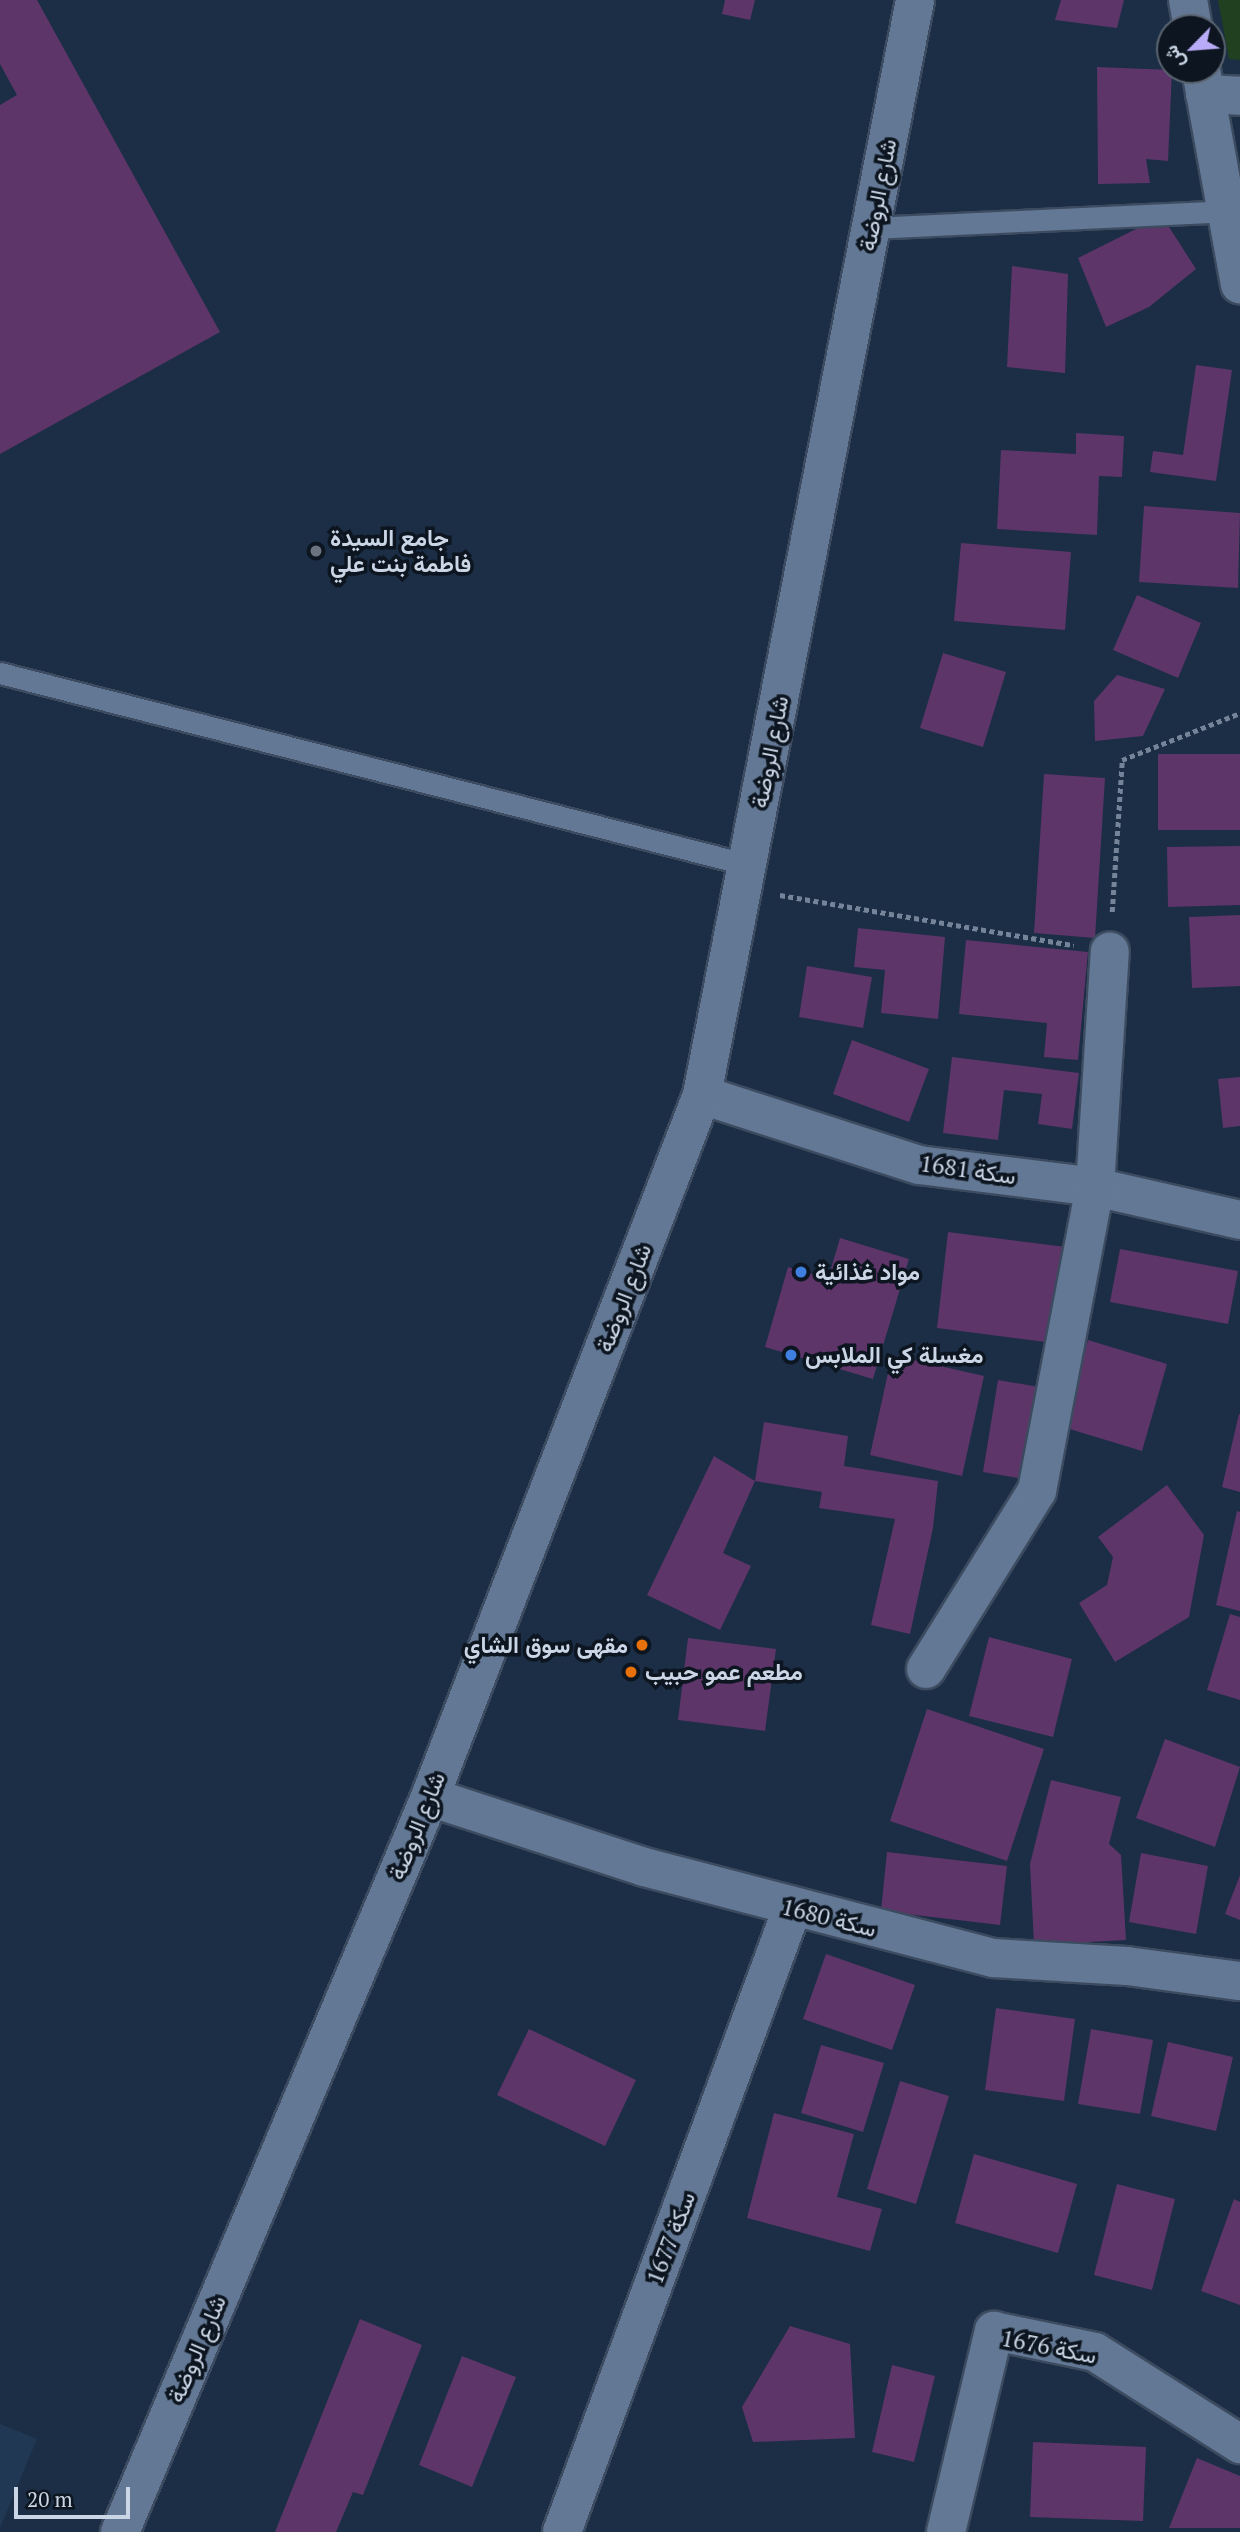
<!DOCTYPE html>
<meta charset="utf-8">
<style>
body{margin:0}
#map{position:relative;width:1240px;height:2532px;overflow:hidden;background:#1b2e45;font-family:"PT Serif",Vazirmatn,serif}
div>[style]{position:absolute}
.built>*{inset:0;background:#213855}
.green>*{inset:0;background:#214020}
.building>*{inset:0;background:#5d3569}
.path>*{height:4.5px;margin-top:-2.25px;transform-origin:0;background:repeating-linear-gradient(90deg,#758498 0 5px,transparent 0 8.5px)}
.roads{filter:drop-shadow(2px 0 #3c4b5f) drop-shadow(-2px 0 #3c4b5f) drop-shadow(0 2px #3c4b5f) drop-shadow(0 -2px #3c4b5f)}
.service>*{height:21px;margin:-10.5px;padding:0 10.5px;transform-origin:10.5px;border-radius:10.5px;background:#637894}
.minor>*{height:38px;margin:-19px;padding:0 19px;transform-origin:19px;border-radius:19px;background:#637894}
.secondary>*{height:38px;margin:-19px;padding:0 19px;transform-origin:19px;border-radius:19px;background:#637894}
.dots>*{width:19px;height:19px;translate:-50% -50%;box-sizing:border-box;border:4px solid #0d1620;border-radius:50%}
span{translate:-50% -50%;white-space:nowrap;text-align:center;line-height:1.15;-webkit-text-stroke:7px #0d1620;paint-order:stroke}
.street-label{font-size:23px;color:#cad6e6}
.poi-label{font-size:23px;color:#cad6e6;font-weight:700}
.left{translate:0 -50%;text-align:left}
.right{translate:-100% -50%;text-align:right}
.north{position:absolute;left:1156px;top:14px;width:70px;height:70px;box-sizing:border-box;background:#0d1620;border:2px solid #59636f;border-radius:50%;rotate:245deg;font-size:19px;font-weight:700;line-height:28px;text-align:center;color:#cad6e6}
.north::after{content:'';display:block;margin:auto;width:24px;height:32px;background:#b9abf7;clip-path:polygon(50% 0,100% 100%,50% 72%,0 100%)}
.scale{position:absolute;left:14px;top:2487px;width:116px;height:32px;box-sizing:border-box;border:4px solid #cad6e6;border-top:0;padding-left:9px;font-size:21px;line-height:24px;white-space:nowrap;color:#cad6e6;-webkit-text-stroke:5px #0d1620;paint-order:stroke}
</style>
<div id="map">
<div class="built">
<div style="clip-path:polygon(0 2424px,37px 2439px,0 2528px)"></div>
</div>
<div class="green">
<div style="clip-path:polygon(1218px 0,1240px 0,1240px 60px,1229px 59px)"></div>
</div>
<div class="building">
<div style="clip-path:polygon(0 0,37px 0,220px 332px,0 454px,0 105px,17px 95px,0 64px)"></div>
<div style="clip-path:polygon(725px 0,755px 0,750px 20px,722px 14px)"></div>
<div style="clip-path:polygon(1061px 0,1124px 0,1117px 28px,1055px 20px)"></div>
<div style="clip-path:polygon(1097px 67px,1172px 70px,1168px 161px,1146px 159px,1150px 183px,1098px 184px)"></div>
<div style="clip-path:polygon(1162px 216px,1196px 269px,1149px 307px,1106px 327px,1078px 258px)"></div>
<div style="clip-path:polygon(1012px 266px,1068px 274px,1065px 373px,1007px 367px)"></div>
<div style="clip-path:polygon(1196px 365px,1232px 370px,1216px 481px,1150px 472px,1153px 451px,1183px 455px)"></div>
<div style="clip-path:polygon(1076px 433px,1124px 436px,1122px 477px,1099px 476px,1097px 535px,997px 529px,1001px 450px,1076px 454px)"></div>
<div style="clip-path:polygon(1144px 506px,1240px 513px,1238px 588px,1139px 582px)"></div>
<div style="clip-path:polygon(961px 543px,1071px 552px,1065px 630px,954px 621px)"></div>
<div style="clip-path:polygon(1137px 595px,1201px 623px,1178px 678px,1113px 650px)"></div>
<div style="clip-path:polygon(943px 653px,1006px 672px,983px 747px,920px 728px)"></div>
<div style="clip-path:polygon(1117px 675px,1165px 689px,1143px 736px,1095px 741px,1094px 701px)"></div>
<div style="clip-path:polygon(1158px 754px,1240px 754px,1240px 830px,1158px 830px)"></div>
<div style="clip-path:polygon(1044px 774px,1105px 778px,1095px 938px,1034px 933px)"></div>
<div style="clip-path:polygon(1240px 846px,1240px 905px,1168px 907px,1167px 847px)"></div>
<div style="clip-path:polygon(1240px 915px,1240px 986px,1192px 988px,1189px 917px)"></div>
<div style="clip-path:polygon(858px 928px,945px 937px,938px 1019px,881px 1013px,885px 970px,854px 967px)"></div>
<div style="clip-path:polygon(966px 940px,1088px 952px,1078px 1060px,1044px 1057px,1047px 1023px,959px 1014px)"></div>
<div style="clip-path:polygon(807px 966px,872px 977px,863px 1028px,799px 1017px)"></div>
<div style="clip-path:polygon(852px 1040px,929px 1069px,909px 1122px,833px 1094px)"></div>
<div style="clip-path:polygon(952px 1057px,1079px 1073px,1072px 1129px,1038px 1124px,1042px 1094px,1004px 1090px,998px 1140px,943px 1133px)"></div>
<div style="clip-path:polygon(1240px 1077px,1240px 1126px,1223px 1128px,1218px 1079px)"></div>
<div style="clip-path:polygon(948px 1232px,1066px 1247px,1054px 1343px,937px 1328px)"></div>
<div style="clip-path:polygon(840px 1238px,909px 1259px,873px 1379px,765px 1347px,788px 1267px,828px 1279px)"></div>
<div style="clip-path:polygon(1120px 1249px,1238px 1271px,1228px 1324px,1110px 1302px)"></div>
<div style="clip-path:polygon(1088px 1340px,1167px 1364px,1142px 1451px,1063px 1427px)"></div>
<div style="clip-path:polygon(892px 1355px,984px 1376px,962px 1476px,870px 1455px)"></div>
<div style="clip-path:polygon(998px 1380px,1039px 1387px,1024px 1479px,983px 1472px)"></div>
<div style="clip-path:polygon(1239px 1414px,1240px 1414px,1240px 1492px,1222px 1487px)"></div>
<div style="clip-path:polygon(764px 1422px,848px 1436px,844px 1466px,938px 1481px,933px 1528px,910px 1634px,871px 1625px,895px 1519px,819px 1508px,822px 1492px,755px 1481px)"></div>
<div style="clip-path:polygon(714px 1456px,755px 1481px,723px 1553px,751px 1566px,720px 1630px,647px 1595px)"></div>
<div style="clip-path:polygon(1167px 1485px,1204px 1535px,1189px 1617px,1115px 1662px,1079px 1603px,1107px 1585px,1113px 1557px,1098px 1537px)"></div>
<div style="clip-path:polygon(1237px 1511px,1240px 1512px,1240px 1611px,1216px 1605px)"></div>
<div style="clip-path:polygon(1230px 1614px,1240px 1617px,1240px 1700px,1207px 1690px)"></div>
<div style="clip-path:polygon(989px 1637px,1072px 1659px,1053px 1737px,969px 1716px)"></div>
<div style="clip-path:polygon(688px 1638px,776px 1649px,765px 1731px,678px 1720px)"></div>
<div style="clip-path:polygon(927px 1709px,1044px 1749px,1007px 1861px,890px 1821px)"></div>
<div style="clip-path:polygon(1165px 1739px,1240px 1767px,1215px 1847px,1136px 1818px)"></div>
<div style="clip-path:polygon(1051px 1780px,1121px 1797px,1109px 1844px,1121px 1855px,1126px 1940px,1034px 1945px,1030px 1864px)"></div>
<div style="clip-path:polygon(887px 1852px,1007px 1866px,1000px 1925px,881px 1911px)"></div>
<div style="clip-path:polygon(1141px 1853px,1208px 1866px,1196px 1934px,1129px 1922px)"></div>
<div style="clip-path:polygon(1240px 1875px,1240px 1920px,1225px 1914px)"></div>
<div style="clip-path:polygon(826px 1954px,915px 1985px,892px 2050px,803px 2019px)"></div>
<div style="clip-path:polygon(996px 2008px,1075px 2019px,1064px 2101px,985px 2090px)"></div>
<div style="clip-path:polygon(529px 2029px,636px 2080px,605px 2146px,497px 2095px)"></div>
<div style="clip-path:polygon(1091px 2029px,1153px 2040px,1140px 2114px,1078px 2104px)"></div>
<div style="clip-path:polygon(1168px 2042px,1233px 2057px,1216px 2131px,1151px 2116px)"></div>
<div style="clip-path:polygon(821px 2045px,884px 2063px,863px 2132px,801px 2113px)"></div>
<div style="clip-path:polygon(900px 2081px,949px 2096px,916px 2204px,867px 2189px)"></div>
<div style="clip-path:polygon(774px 2113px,854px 2134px,837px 2197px,882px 2209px,870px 2251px,747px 2218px)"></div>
<div style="clip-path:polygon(974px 2154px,1077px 2184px,1058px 2253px,955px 2223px)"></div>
<div style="clip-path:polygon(1117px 2184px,1175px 2199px,1152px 2290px,1094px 2275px)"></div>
<div style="clip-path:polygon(1234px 2199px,1240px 2202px,1240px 2305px,1201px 2291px)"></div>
<div style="clip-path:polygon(360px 2319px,422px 2345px,363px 2495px,353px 2492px,336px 2532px,275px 2532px)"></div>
<div style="clip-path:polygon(790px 2326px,850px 2344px,855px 2438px,753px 2442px,742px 2407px)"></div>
<div style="clip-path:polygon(462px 2356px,516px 2377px,472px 2487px,419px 2465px)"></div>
<div style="clip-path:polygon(892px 2365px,935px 2376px,914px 2462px,872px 2452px)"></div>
<div style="clip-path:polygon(1033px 2442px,1146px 2447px,1143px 2521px,1030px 2517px)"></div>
<div style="clip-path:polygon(1197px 2458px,1240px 2476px,1240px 2528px,1169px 2528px)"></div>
</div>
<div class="path">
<div style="left:780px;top:895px;width:298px;rotate:9.7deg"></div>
<div style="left:1112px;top:912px;width:152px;rotate:-86.2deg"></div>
<div style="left:1122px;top:760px;width:127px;rotate:-21.7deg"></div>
</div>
<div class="roads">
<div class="service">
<div style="left:871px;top:228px;width:355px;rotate:-2.7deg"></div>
<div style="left:0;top:673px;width:773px;rotate:14.38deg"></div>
</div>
<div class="minor">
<div style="left:1188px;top:0;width:28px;rotate:80deg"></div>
<div style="left:1201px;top:70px;width:218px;rotate:79.7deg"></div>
<div style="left:1205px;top:94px;width:35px;rotate:3deg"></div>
<div style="left:702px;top:1095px;width:228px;rotate:17.9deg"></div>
<div style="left:919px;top:1165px;width:177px;rotate:7.1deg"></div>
<div style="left:1095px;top:1187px;width:149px;rotate:12.8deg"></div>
<div style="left:926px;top:1669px;width:210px;rotate:-58.1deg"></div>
<div style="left:1037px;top:1491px;width:309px;rotate:-79.2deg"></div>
<div style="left:1095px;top:1187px;width:236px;rotate:-86.4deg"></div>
<div style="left:430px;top:1797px;width:225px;rotate:18.1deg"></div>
<div style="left:644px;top:1867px;width:361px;rotate:14.6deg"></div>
<div style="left:993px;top:1958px;width:134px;rotate:3.4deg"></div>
<div style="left:1127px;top:1966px;width:114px;rotate:7.6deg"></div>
<div style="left:562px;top:2532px;width:664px;rotate:-69.74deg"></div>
<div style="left:946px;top:2532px;width:207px;rotate:-76.6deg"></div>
<div style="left:994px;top:2331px;width:103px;rotate:11.7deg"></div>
<div style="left:1095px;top:2352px;width:172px;rotate:32.4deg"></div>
</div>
<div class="secondary">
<div style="left:120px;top:2532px;width:798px;rotate:-67.13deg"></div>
<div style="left:430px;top:1797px;width:753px;rotate:-68.82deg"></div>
<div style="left:702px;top:1095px;width:1116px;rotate:-78.99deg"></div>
</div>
</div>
<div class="dots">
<div style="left:316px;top:551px;background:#6b7280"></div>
<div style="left:801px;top:1272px;background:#3f7fe0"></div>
<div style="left:791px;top:1355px;background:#3f7fe0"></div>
<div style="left:642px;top:1645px;background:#e8710a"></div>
<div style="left:631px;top:1672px;background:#e8710a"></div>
</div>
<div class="street-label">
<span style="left:878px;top:195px;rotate:-79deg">شارع الروضة</span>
<span style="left:770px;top:752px;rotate:-79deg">شارع الروضة</span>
<span style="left:968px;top:1170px;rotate:8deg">سكة 1681</span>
<span style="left:624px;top:1298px;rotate:-69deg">شارع الروضة</span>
<span style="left:417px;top:1826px;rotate:-68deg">شارع الروضة</span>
<span style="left:829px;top:1918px;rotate:14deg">سكة 1680</span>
<span style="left:671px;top:2238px;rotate:-69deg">سكة 1677</span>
<span style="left:1049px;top:2347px;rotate:11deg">سكة 1676</span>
<span style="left:197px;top:2349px;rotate:-67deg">شارع الروضة</span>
</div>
<div class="poi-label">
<span class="left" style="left:330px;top:551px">جامع السيدة<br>فاطمة بنت علي</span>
<span class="left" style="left:815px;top:1272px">مواد غذائية</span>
<span class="left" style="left:805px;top:1355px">مغسلة كي الملابس</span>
<span class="right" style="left:628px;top:1645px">مقهى سوق الشاي</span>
<span class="left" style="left:645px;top:1672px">مطعم عمو حبيب</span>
</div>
<div class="north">ش</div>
<div class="scale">20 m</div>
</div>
